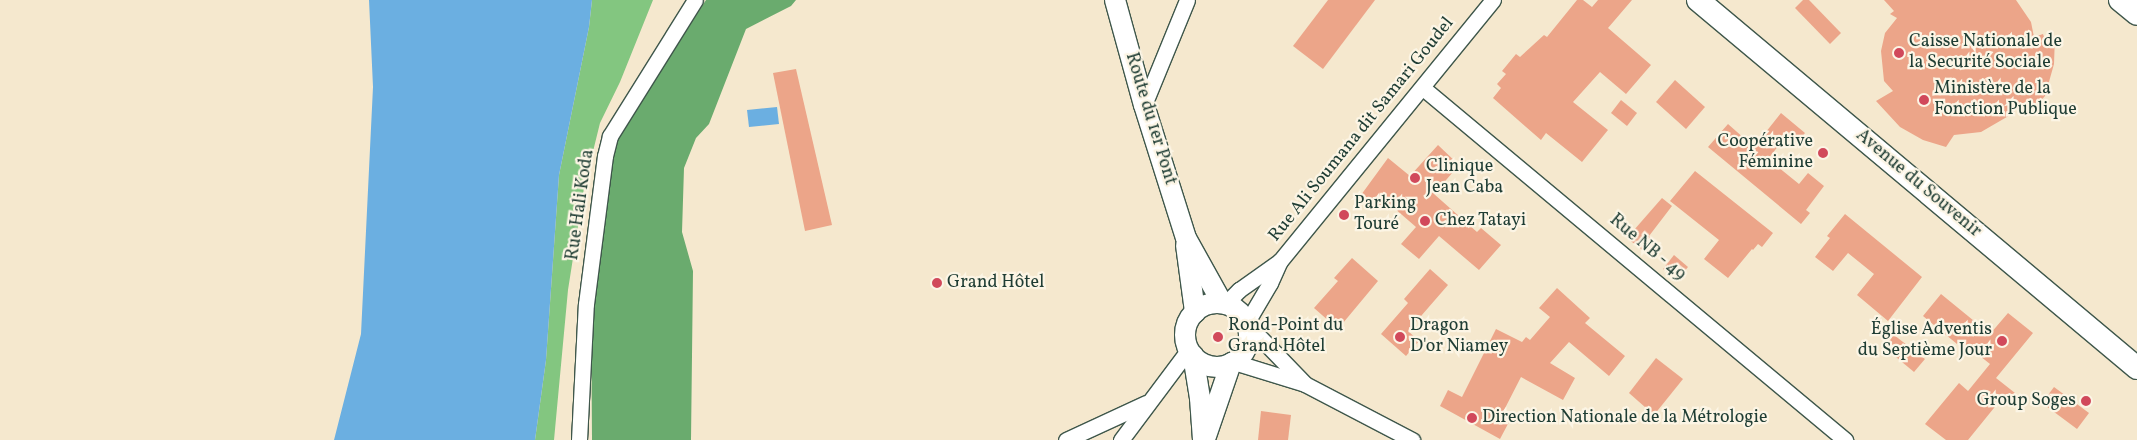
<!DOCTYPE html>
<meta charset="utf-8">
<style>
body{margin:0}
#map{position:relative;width:2137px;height:440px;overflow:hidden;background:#f5e8ce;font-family:Vollkorn,serif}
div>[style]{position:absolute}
.green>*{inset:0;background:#83c680}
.forest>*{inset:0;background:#6aab6e}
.water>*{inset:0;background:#6bafe1}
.building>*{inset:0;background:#eca589}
.roads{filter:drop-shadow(1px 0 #3f574b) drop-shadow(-1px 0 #3f574b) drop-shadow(0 1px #3f574b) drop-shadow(0 -1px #3f574b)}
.street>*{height:15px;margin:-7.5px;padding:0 7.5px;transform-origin:7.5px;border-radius:7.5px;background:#fff}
.secondary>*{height:20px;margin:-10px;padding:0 10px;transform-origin:10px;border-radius:10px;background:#fff}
.secondary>.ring{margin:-10px;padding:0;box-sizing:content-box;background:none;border:20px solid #fff;border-radius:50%}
.primary>*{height:22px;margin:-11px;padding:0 11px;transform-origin:11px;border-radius:11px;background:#fff}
.dots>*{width:14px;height:14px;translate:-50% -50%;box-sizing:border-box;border:2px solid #fcf5e5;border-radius:50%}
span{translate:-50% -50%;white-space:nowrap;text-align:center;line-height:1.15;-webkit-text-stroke:4.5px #fcf5e5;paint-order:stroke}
.poi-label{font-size:18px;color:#1f3d34}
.left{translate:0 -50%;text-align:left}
.right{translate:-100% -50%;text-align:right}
.street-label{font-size:18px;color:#1f3d34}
</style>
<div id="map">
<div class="green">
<div style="clip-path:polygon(592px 0,653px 0,620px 82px,600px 123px,584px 188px,568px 290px,554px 440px,535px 440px,546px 360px,559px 175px,589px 27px)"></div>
</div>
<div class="forest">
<div style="clip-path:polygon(706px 0,796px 0,791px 6px,746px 29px,709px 124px,696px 138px,684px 168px,682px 232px,693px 271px,691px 440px,592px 440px,591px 294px,616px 141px)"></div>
</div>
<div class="water">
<div style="clip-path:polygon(369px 0,592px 0,589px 27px,559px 175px,546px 360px,535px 440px,334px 440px,361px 334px,373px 87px)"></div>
<div style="clip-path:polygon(777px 107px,779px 124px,749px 127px,747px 110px)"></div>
</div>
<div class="building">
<div style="clip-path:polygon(1328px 0,1375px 0,1323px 69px,1293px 46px)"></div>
<div style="clip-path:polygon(1577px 0,1583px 0,1592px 7px,1598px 0,1632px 0,1608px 28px,1651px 65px,1626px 94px,1600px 72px,1573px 102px,1608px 130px,1582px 162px,1546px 133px,1541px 140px,1493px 98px,1501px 88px,1497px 84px,1506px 74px,1502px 71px,1516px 54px,1520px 57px,1544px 35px,1547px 37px)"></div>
<div style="clip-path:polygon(1803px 0,1809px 0,1841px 33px,1830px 44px,1795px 8px)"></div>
<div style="clip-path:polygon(1884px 0,2016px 0,2031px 22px,2034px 37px,2043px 34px,2047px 45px,2055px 36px,2054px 64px,2045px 96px,2030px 113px,2019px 107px,2012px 114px,1981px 132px,1954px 135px,1946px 147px,1923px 140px,1900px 127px,1876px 101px,1893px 91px,1884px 81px,1881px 51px,1885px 33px,1897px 18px,1890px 14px,1894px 11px)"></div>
<div style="clip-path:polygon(796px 69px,832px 225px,805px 231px,773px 73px)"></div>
<div style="clip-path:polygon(1675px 80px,1705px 107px,1686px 129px,1656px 102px)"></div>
<div style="clip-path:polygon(1621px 100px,1637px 113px,1627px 126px,1611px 113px)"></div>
<div style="clip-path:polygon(1781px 113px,1805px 133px,1797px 143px,1787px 135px,1768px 159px,1799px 184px,1808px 173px,1824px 186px,1806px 210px,1810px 213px,1801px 224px,1708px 147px,1728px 124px,1754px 147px)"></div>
<div style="clip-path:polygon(1438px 145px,1459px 165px,1434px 194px,1477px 232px,1481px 228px,1501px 245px,1479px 270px,1439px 236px,1419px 259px,1401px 244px,1416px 227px,1386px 201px,1379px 210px,1361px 195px,1388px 158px,1410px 176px)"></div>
<div style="clip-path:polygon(1695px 171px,1773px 233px,1762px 247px,1758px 244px,1753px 250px,1752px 249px,1728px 278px,1704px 259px,1719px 240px,1670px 201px)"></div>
<div style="clip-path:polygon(1662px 198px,1672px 206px,1649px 236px,1651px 238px,1642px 250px,1627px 238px)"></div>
<div style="clip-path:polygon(1845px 214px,1922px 277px,1888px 321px,1857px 295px,1874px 274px,1848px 253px,1833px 271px,1815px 257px,1830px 238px,1827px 236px)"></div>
<div style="clip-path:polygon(1674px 255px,1688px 267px,1677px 280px,1663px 269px)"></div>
<div style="clip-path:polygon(1352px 258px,1378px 281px,1338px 329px,1314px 308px,1338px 281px,1334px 278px)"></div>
<div style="clip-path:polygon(1430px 269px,1448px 285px,1408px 331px,1419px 341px,1406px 356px,1381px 334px,1408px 303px,1404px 299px)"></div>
<div style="clip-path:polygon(1557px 288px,1590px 318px,1585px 323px,1625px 356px,1609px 376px,1569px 342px,1550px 363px,1575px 378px,1563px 400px,1521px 377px,1500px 418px,1509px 422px,1500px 439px,1440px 406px,1448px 390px,1462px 397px,1496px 329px,1522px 342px,1526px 337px,1530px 340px,1550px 317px,1539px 308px)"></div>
<div style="clip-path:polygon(1941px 294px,1990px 334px,2008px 313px,2033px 333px,1996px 378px,2015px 393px,2004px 407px,1998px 403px,1968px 440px,1946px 440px,1925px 424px,1959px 383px,1968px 391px,1990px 364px,1960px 340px,1957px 344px,1923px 316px)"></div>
<div style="clip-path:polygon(1894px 335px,1925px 359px,1914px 372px,1884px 347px)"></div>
<div style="clip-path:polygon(1656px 358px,1683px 379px,1654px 415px,1629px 393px)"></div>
<div style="clip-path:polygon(2054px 387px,2089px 413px,2077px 429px,2042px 403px)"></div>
<div style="clip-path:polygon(1261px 411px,1291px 415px,1288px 440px,1258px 440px)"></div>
</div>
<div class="roads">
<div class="street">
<div style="left:1423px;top:88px;width:550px;rotate:39.83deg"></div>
<div style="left:1144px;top:105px;width:113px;rotate:-67.7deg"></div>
<div style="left:1225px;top:304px;width:20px;rotate:-45deg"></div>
<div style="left:1239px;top:290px;width:50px;rotate:-35.3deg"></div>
<div style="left:1280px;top:261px;width:337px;rotate:-50.8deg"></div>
<div style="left:1247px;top:322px;width:45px;rotate:-59.5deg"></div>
<div style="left:1270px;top:283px;width:24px;rotate:-66deg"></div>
<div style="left:1248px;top:325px;width:81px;rotate:46deg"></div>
<div style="left:1234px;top:362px;width:74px;rotate:17.2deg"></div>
<div style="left:1305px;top:384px;width:121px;rotate:27.6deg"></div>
<div style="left:579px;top:440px;width:136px;rotate:-87.1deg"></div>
<div style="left:586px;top:304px;width:149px;rotate:-82.7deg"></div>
<div style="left:605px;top:156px;width:21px;rotate:-76deg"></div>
<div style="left:610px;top:136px;width:160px;rotate:-58deg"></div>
<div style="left:1066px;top:440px;width:88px;rotate:-24.8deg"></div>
<div style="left:1121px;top:440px;width:114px;rotate:-53.2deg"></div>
</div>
<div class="secondary">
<div style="left:1115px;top:0;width:109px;rotate:74.6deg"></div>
<div style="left:1144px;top:105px;width:139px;rotate:72.5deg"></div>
<div style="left:1186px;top:238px;width:74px;rotate:61deg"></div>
<div style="left:1186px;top:245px;width:68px;rotate:82.3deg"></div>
<div class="ring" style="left:1185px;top:303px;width:44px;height:44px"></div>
<div style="left:1193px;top:355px;width:44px;rotate:80.8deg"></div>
<div style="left:1200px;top:398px;width:42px;rotate:85.9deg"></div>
<div style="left:1206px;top:436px;width:77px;rotate:-71.1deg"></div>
</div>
<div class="primary">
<div style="left:1698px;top:0;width:573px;rotate:39.97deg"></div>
<div style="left:2120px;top:0;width:22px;rotate:39deg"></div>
</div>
</div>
<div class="dots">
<div style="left:1899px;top:53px;background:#d1495b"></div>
<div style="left:1924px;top:100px;background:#d1495b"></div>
<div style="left:1823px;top:153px;background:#d1495b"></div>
<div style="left:1415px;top:178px;background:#d1495b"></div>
<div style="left:1344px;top:215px;background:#d1495b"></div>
<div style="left:1425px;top:221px;background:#d1495b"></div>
<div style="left:937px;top:283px;background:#d1495b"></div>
<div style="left:1218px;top:337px;background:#d1495b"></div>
<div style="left:1400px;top:337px;background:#d1495b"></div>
<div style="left:2002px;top:341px;background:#d1495b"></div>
<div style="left:2086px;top:401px;background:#d1495b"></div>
<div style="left:1472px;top:418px;background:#d1495b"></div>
</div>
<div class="poi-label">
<span class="left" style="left:1909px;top:53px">Caisse Nationale de<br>la Securité Sociale</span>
<span class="left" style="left:1934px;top:100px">Ministère de la<br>Fonction Publique</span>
<span class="right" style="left:1813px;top:153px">Coopérative<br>Féminine</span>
<span class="left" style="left:1426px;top:178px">Clinique<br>Jean Caba</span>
<span class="left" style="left:1354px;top:215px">Parking<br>Touré</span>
<span class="left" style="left:1435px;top:221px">Chez Tatayi</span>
<span class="left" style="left:947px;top:283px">Grand Hôtel</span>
<span class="left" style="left:1228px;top:337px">Rond-Point du<br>Grand Hôtel</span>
<span class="left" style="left:1410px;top:337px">Dragon<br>D'or Niamey</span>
<span class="right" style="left:1992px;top:341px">Église Adventis<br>du Septième Jour</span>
<span class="right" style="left:2076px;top:401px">Group Soges</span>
<span class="left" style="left:1482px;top:418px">Direction Nationale de la Métrologie</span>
</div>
<div class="street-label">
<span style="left:1150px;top:119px;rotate:73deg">Route du 1er Pont</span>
<span style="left:1362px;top:130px;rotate:-51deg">Rue Ali Soumana dit Samari Goudel</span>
<span style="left:1918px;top:184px;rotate:40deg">Avenue du Souvenir</span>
<span style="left:581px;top:205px;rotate:-82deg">Rue Hali Koda</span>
<span style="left:1647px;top:248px;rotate:40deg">Rue NB - 49</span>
</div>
</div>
